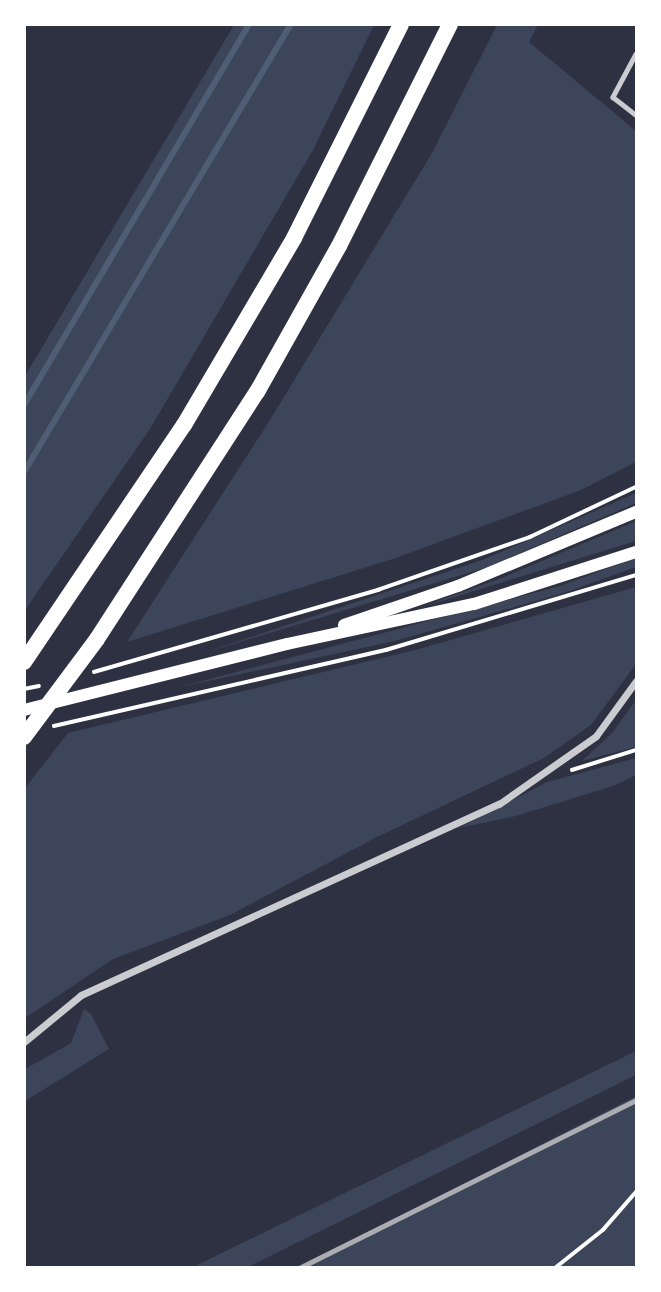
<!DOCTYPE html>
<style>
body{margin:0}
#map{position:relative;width:661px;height:1292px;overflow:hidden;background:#2d3142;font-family:"Archivo Narrow",sans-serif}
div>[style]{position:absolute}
.green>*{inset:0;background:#3c4559}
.stream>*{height:6px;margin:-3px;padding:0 3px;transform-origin:3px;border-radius:3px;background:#4f5d75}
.path>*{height:3.5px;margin:-1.75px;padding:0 1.75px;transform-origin:1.75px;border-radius:1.75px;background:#fff}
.service>*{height:4.5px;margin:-2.25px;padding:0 2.25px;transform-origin:2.25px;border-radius:2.25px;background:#caccd0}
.minor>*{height:7px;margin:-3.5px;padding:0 3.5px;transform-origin:3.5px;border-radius:3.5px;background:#caccd0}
.secondary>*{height:12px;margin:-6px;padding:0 6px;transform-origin:6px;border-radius:6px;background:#fff}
.motorway>*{height:16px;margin:-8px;padding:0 8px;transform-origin:8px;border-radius:8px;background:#fff}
.rail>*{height:5px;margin:-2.5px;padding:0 2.5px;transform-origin:2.5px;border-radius:2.5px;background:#abadb3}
span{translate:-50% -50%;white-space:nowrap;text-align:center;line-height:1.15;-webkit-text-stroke:7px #fff;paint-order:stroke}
.frame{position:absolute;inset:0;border:26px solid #fff;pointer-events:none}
</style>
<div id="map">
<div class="green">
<div style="clip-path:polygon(234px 25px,374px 25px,313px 150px,150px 429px,25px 610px,25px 376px)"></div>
<div style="clip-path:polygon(497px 25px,538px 25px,529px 42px,636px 131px,636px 462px,581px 490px,396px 558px,127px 642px,270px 420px,432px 153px)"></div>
<div style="clip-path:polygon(636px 493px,636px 503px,488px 567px,200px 654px,485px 559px)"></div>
<div style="clip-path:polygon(636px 521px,636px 541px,416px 609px,504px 577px)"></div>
<div style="clip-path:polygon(636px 558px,636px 567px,564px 593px,395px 641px,180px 687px,560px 586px)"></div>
<div style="clip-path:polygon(636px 587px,636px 664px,591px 725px,544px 758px,377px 837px,230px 915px,113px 959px,25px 1018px,25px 788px,68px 733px,419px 649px)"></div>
<div style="clip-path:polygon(636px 700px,636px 747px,582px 761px,613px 732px)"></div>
<div style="clip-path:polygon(636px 758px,636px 775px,616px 785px,516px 816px,459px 828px,547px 782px)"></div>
<div style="clip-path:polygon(84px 1009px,91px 1014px,109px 1049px,25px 1101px,25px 1069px,71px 1043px)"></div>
<div style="clip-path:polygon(636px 1051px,636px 1075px,248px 1267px,193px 1267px)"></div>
<div style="clip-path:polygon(636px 1096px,636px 1267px,298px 1268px,591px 1119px)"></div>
</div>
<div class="stream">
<div style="left:24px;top:405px;width:442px;rotate:-59.4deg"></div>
<div style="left:24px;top:472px;width:522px;rotate:-59.21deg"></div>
</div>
<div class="path">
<div style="left:94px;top:672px;width:296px;rotate:-16.1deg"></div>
<div style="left:378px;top:590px;width:161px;rotate:-19.2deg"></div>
<div style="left:530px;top:537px;width:117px;rotate:-25.3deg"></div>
<div style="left:24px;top:689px;width:15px;rotate:-11deg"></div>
<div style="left:54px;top:726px;width:341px;rotate:-12.9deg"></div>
<div style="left:386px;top:650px;width:261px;rotate:-16.7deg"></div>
<div style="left:572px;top:770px;width:67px;rotate:-17.4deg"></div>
<div style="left:555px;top:1268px;width:61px;rotate:-38.4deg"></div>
<div style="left:603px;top:1230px;width:50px;rotate:-49deg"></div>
</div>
<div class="service">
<div style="left:636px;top:54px;width:49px;rotate:118.1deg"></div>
<div style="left:613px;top:97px;width:29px;rotate:38deg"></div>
</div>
<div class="minor">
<div style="left:24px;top:1042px;width:74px;rotate:-39.5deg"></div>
<div style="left:81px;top:995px;width:460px;rotate:-24.6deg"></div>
<div style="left:499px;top:804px;width:118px;rotate:-35deg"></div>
<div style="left:596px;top:736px;width:68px;rotate:-54deg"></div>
</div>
<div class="secondary">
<div style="left:344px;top:625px;width:120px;rotate:-18.9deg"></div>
<div style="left:458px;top:586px;width:193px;rotate:-22.6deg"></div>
<div style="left:24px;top:710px;width:271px;rotate:-14.1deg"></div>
<div style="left:287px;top:644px;width:191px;rotate:-12.1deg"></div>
<div style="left:474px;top:604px;width:170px;rotate:-17.8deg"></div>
</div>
<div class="motorway">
<div style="left:24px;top:662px;width:286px;rotate:-56deg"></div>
<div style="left:184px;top:425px;width:217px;rotate:-59.5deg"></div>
<div style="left:294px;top:238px;width:239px;rotate:-63.4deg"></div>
<div style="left:24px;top:737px;width:122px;rotate:-53.3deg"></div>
<div style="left:97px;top:639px;width:294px;rotate:-57.1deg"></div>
<div style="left:257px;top:392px;width:167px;rotate:-60.7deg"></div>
<div style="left:339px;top:246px;width:248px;rotate:-63.4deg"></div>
</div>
<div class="rail">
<div style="left:299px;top:1268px;width:377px;rotate:-26.5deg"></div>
</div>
<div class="frame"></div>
</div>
